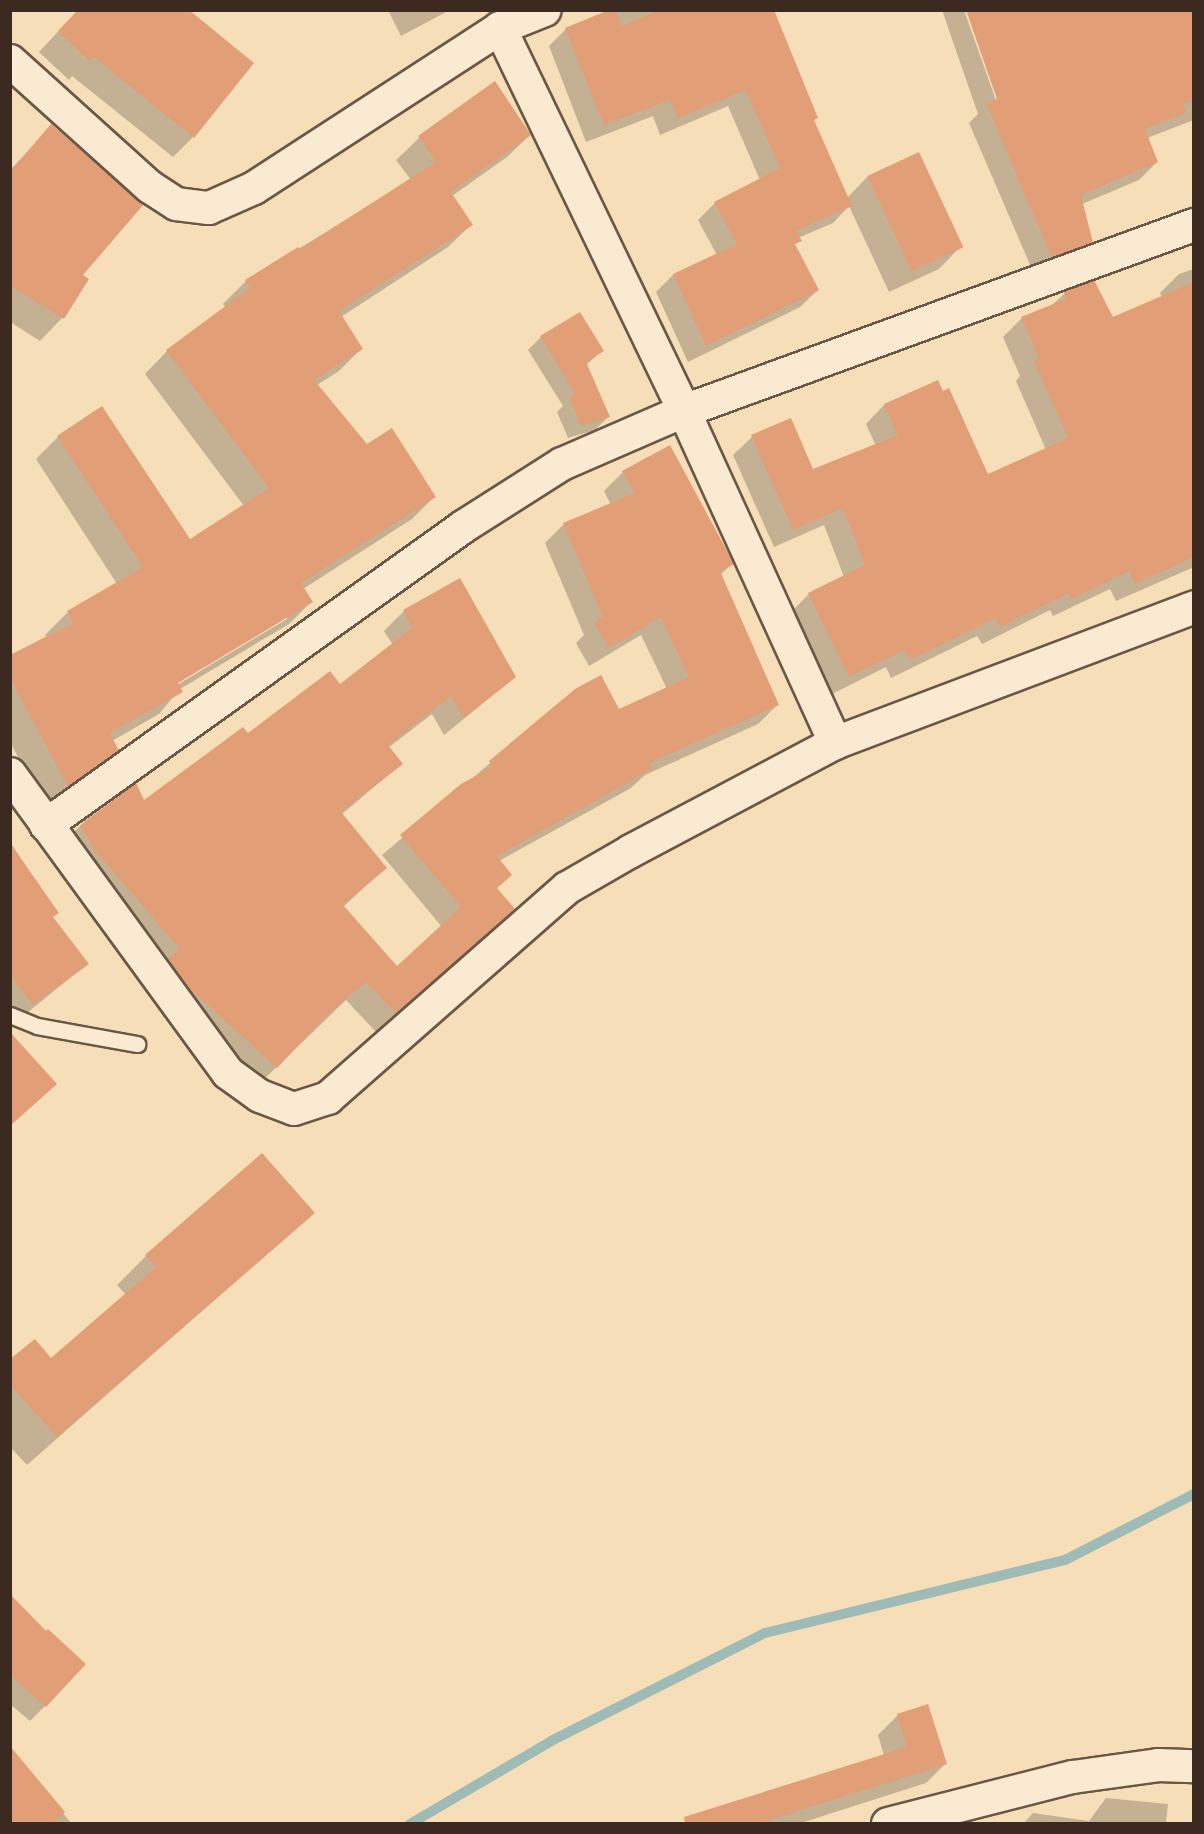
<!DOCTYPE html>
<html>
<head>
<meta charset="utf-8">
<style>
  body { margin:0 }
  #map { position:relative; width:1204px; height:1834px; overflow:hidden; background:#f6deb8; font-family:"EB Garamond",serif }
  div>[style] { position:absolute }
  .shadow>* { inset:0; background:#0003 }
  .stream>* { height:10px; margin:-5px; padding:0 5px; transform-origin:5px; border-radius:5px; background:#9ebbb5 }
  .building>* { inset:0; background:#e29e76; transform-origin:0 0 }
  .roads { filter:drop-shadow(2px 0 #6a5746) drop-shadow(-2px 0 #6a5746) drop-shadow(0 2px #6a5746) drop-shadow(0 -2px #6a5746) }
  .lane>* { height:15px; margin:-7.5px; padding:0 7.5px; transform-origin:7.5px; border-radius:7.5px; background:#f9ead1 }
  .street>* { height:32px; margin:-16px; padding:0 16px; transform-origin:16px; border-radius:16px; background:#f9ead1 }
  span { translate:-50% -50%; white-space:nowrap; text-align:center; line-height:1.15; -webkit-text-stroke:5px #f9ead1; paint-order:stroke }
  .frame { position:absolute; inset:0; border:12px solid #3c2a20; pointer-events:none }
</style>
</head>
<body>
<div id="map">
  <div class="shadow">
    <div style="clip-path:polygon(78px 10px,193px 137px,173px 157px,72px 76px,69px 80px,39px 52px)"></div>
    <div style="clip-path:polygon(388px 10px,450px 10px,401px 36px)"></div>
    <div style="clip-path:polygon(613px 10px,773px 10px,816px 118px,813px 121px,847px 198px,868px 176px,961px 246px,939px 269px,889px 292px,849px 206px,833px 223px,798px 238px,794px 246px,818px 290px,800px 307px,688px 362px,656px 292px,673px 275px,717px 255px,698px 220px,715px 203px,760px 180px,728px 106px,660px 135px,653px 116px,586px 142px,549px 46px,566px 29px)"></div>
    <div style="clip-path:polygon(942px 10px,964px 10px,998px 106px,1194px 10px,1194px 120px,1147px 138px,1157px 162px,1139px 180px,1082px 204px,1091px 242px,1073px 260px,1034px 274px,969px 123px,978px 114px)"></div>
    <div style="clip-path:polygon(evenodd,495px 84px,530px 135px,507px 157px,452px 196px,471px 225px,448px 247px,341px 317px,361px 349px,339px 371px,317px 385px,367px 446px,434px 497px,412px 519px,303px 589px,312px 601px,289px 624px,180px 689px,159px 714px,112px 741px,117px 750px,95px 773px,45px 808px,10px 742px,10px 657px,47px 638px,45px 635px,67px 613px,117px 584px,36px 459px,58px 437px,189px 541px,244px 506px,145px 374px,167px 351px,226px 308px,223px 304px,246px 281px,411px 180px,396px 160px,419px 138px,495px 84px,287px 616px,287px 619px,172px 688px,170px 686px,287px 616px)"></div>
    <div style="clip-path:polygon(52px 126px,80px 276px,62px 318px,40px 341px,10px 322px,10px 170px)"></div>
    <div style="clip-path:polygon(1194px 269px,1194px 567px,1116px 601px,1110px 589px,1053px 616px,1050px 610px,982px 644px,977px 636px,891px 678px,886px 667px,830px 695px,790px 613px,809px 594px,844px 577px,824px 525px,774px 547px,733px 455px,752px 437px,812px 471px,876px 446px,866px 424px,884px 405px,937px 382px,987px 476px,1046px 450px,1016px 381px,1020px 376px,1003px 337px,1022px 318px,1051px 306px,1065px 293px,1112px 319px,1162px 298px,1160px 293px,1179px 274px)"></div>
    <div style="clip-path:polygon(541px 337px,602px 351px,586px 365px,608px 417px,595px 430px,568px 438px,557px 412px,563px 406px,528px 350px)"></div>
    <div style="clip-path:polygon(623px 472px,732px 564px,720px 575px,777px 705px,758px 724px,645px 775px,631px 788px,499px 861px,496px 889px,513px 909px,494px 928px,376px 1032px,346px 1000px,257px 1086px,67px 839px,86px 820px,135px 785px,144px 802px,248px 735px,339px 686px,393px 645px,384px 631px,403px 612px,459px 580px,515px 677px,444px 735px,432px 714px,388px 748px,401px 764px,341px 815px,385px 868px,343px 907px,397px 968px,442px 927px,382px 855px,576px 690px,619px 711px,667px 689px,641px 635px,589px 666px,576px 643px,584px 635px,545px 543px,564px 524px,611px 505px,604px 491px)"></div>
    <div style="clip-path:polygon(10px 842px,57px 913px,52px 918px,87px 964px,11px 1026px)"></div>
    <div style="clip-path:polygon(313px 1213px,27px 1465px,10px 1447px,10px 1361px,51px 1360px,126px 1295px,117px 1285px,146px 1256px)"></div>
    <div style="clip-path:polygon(10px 1596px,45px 1706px,30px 1721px,10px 1704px)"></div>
    <div style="clip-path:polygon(898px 1715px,946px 1763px,926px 1783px,798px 1824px,706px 1824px,884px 1756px,878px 1735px)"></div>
    <div style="clip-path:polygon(10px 1749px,72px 1824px,10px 1824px)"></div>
    <div style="clip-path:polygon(1106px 1798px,1168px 1804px,1166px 1824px,1023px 1824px,1033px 1813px,1089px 1821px)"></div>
  </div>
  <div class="stream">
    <div style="left:410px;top:1824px;width:166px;rotate:-30.4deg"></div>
    <div style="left:553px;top:1740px;width:237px;rotate:-26.8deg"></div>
    <div style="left:765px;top:1633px;width:309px;rotate:-13.7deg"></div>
    <div style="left:1065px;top:1560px;width:145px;rotate:-27.1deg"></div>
  </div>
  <div class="building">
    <div style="clip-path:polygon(78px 10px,189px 10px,254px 63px,194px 138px,94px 57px,90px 61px,58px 31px)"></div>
    <div style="clip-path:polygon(609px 10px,616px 10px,622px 26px,659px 10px,774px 10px,818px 118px,814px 120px,852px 206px,796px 231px,802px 241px,795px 244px,819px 290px,706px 346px,673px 274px,737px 244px,714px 202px,780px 168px,746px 90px,678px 118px,670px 100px,604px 125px,565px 28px)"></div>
    <div style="clip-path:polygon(966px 10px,1194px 10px,1194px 100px,1183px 104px,1186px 113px,1145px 129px,1158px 162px,1081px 195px,1093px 243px,1052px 258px,986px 103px,997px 99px)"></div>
    <div style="clip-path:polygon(495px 81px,531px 135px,451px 192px,473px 225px,339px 311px,363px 349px,314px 380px,367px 444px,392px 428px,436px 497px,301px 583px,313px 602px,178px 683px,183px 692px,110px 733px,119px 751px,68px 787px,10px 678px,10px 655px,73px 623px,67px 611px,143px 567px,57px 436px,102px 406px,190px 539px,269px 488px,166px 350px,250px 288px,245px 280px,298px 247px,300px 249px,436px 162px,418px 136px)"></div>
    <div style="clip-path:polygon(51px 124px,144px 204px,83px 275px,89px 279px,64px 319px,10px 286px,10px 172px)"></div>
    <div style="left:919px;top:152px;width:105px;height:57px;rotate:65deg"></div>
    <div style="clip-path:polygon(1094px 280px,1113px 317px,1194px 282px,1194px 557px,1135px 584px,1129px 571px,1072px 599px,1069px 593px,1000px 627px,996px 618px,910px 660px,905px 650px,849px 677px,808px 593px,865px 565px,843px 508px,793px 530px,751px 435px,791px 418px,813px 469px,898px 435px,884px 404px,938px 380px,943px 391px,949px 388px,988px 474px,1068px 438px,1034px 361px,1039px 358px,1021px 317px,1066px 299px,1064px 292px)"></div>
    <div style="clip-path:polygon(580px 312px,604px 351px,586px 362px,610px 417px,581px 426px,569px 398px,576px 395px,540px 336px)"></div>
    <div style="clip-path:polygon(670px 445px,734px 564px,720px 571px,779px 705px,649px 763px,652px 769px,497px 856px,512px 875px,497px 888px,515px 909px,396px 1014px,366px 982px,326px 1016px,277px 1068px,189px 988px,167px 959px,180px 949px,96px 852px,80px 826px,136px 783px,144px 800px,243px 727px,248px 733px,330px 671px,340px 684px,412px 628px,403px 610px,460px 578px,516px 677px,464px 718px,451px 696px,388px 745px,403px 764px,341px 812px,387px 868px,343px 905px,397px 966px,461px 907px,400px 835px,461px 784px,492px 767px,489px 761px,575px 689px,601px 675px,619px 709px,689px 677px,661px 617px,609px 648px,594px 623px,603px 617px,563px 523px,635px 493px,622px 471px)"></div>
    <div style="clip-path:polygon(10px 843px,59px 913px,53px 917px,89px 964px,33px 1005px,10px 976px)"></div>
    <div style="clip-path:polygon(10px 1032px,57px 1084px,10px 1126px)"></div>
    <div style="clip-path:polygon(262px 1153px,315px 1213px,57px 1437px,10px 1385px,10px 1359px,35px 1339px,51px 1358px,156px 1267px,145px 1255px)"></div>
    <div style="clip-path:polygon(10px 1594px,46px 1631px,48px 1629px,86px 1664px,46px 1707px,10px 1675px)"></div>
    <div style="clip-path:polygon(928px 1704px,947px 1764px,757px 1824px,685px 1824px,684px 1817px,907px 1747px,897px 1714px)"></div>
    <div style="clip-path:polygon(10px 1746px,65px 1812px,51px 1824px,10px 1824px)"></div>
  </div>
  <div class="roads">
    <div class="lane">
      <div style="left:10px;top:1015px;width:29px;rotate:22deg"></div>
      <div style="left:37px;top:1026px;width:102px;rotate:10.2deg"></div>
    </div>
    <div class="street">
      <div style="left:500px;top:28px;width:425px;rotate:64.3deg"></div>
      <div style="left:684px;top:411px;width:365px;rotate:65.5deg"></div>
      <div style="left:10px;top:61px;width:188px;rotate:42deg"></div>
      <div style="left:150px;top:187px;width:31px;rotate:33deg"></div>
      <div style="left:176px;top:204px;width:33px;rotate:7deg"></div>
      <div style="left:209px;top:208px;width:49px;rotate:-24deg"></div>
      <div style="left:254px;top:188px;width:293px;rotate:-33deg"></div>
      <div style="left:500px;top:28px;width:48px;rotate:-21.8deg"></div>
      <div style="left:10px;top:774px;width:370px;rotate:53.9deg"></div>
      <div style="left:228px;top:1073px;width:39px;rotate:36deg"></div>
      <div style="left:260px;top:1096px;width:36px;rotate:21deg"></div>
      <div style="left:294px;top:1109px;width:36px;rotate:-18deg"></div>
      <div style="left:328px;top:1098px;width:318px;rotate:-41.3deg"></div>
      <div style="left:567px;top:888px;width:74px;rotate:-30deg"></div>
      <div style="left:631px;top:851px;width:231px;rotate:-27.9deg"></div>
      <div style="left:835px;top:743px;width:384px;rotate:-20.7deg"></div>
      <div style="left:46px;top:825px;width:513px;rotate:-35.55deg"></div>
      <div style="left:463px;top:527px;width:117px;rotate:-32.5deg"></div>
      <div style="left:562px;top:464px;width:133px;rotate:-23.5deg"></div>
      <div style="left:684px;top:411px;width:543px;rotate:-20.04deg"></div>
      <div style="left:888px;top:1824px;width:191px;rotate:-14.3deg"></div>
      <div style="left:1073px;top:1777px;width:86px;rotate:-8deg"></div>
      <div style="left:1158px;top:1765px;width:36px;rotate:2deg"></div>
    </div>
  </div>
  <div class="frame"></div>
</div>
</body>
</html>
